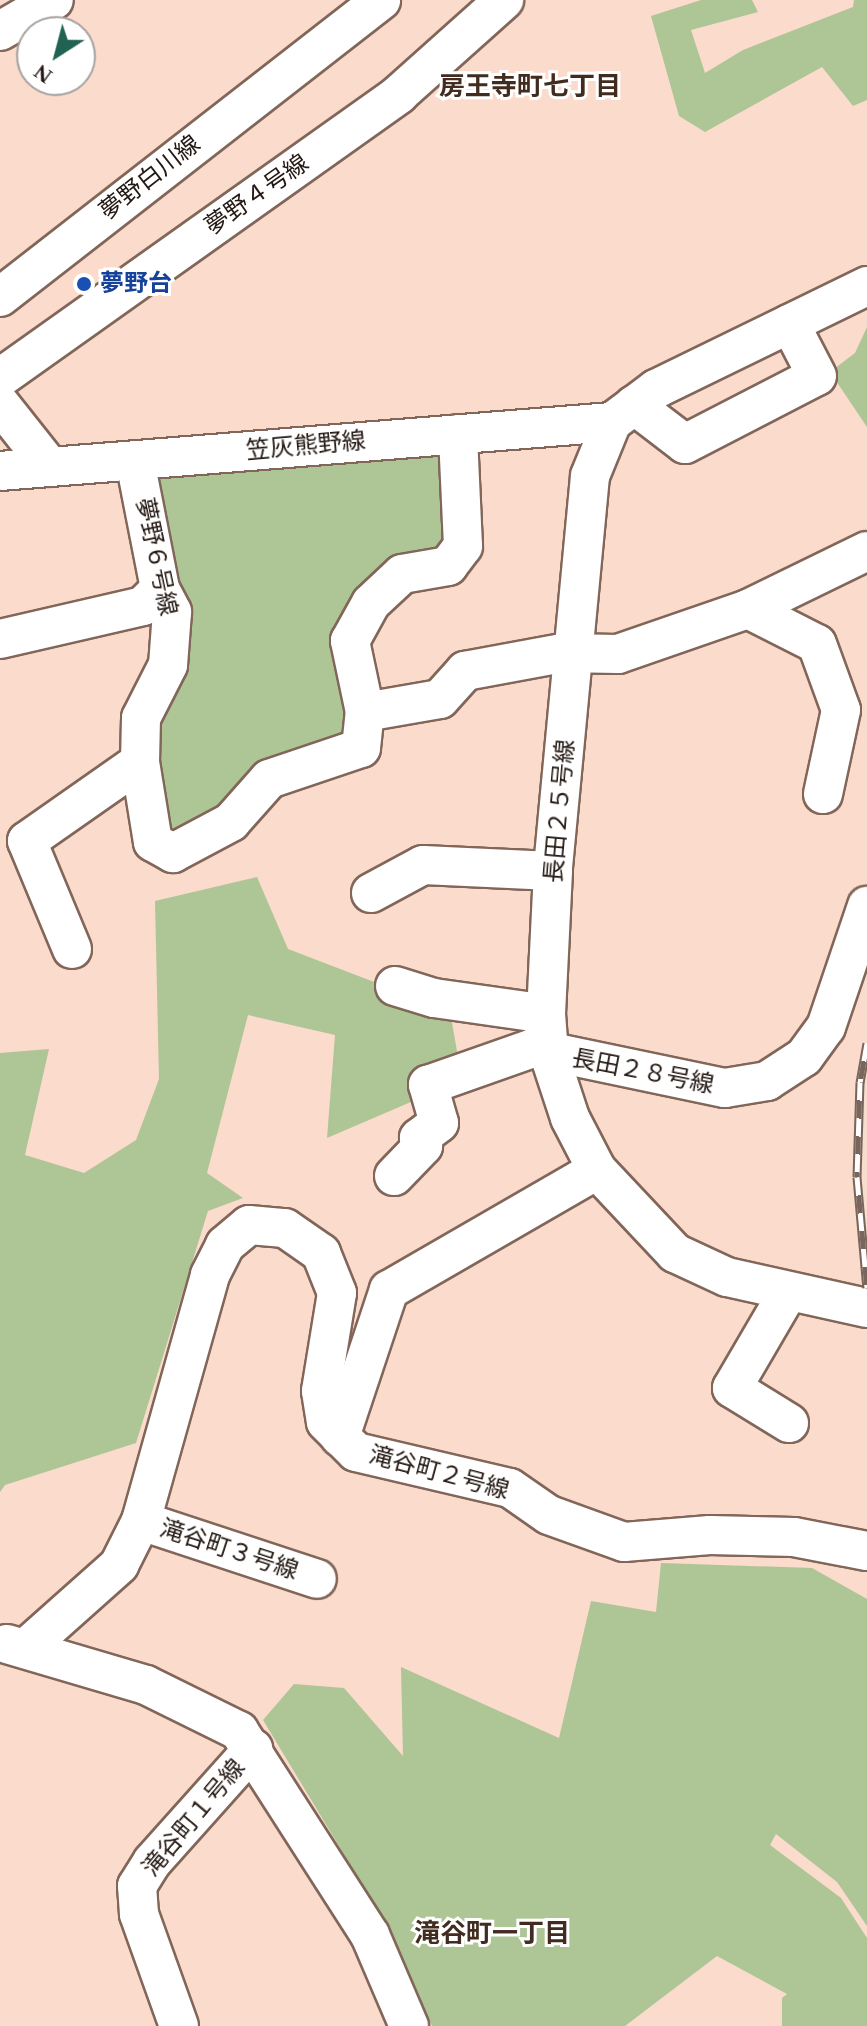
<!DOCTYPE html>
<html>
<head>
<meta charset="utf-8">
<style>
  body { margin:0 }
  #map { position:relative; width:867px; height:2026px; overflow:hidden; background:#fadbcc; font-family:"Times New Roman","Noto Sans JP",serif }
  div>[style] { position:absolute }
  .green>* { inset:0; background:#aec596 }
  .roads { filter:drop-shadow(2px 0 #816659) drop-shadow(-2px 0 #816659) drop-shadow(0 2px #816659) drop-shadow(0 -2px #816659) }
  .minor>* { height:38px; margin:-19px; padding:0 19px; transform-origin:19px; border-radius:19px; background:#fff }
  .rail>* { height:9px; margin-top:-4.5px; transform-origin:0; background:repeating-linear-gradient(90deg,#fff 0 18px,#78655c 0 36px); box-sizing:border-box; border-block:2px solid #78655c }
  .dots>* { width:22px; height:22px; translate:-50% -50%; box-sizing:border-box; border:4px solid #fff; border-radius:50% }
  span { translate:-50% -50%; white-space:nowrap; text-align:center; line-height:1.15; -webkit-text-stroke:6px #fff; paint-order:stroke }
  .street-label { font-size:24px; color:#231813 }
  .transit-label { font-size:24px; color:#164399; font-weight:700 }
  .left { translate:0 -50%; text-align:left }
  .neighbourhood-label { font-size:26px; color:#422b1f; font-weight:700 }
  .north { position:absolute; left:16px; top:16px; width:80px; height:80px; box-sizing:border-box; background:#fff; border:2px solid #a7a3a1; border-radius:50%; rotate:216deg; font-size:22px; font-weight:700; line-height:32px; text-align:center; color:#231813 }
  .north::after { content:''; display:block; margin:auto; width:28px; height:36px; background:#206353; clip-path:polygon(50% 0,100% 100%,50% 72%,0 100%) }
</style>
</head>
<body>
<div id="map">
  <div class="green">
    <div style="clip-path:polygon(701px 0,752px 0,758px 12px,691px 30px,705px 73px,743px 50px,853px 7px,854px 0,867px 0,867px 100px,853px 106px,822px 67px,705px 132px,679px 116px,651px 16px)"></div>
    <div style="clip-path:polygon(867px 327px,867px 427px,830px 372px,855px 353px)"></div>
    <div style="clip-path:polygon(440px 450px,449px 547px,363px 594px,350px 738px,175px 838px,164px 831px,153px 722px,154px 486px,165px 471px)"></div>
    <div style="clip-path:polygon(257px 877px,288px 949px,450px 1011px,462px 1080px,327px 1138px,335px 1035px,248px 1015px,207px 1173px,243px 1198px,208px 1211px,136px 1443px,5px 1485px,0 1492px,0 1053px,49px 1049px,25px 1155px,84px 1173px,136px 1140px,159px 1079px,155px 901px)"></div>
    <div style="clip-path:polygon(661px 1563px,812px 1568px,867px 1599px,867px 1926px,837px 1882px,776px 1834px,770px 1845px,841px 1898px,867px 1938px,867px 2026px,782px 2026px,782px 1998px,787px 1994px,717px 1956px,625px 2026px,432px 2026px,386px 1924px,263px 1720px,294px 1684px,344px 1688px,403px 1756px,401px 1667px,559px 1738px,591px 1601px,656px 1612px)"></div>
  </div>
  <div class="roads">
    <div class="minor">
      <div style="left:0;top:31px;width:62px;rotate:-29.9deg"></div>
      <div style="left:867px;top:286px;width:235px;rotate:154deg"></div>
      <div style="left:656px;top:389px;width:55px;rotate:143.1deg"></div>
      <div style="left:612px;top:422px;width:58px;rotate:112.2deg"></div>
      <div style="left:590px;top:476px;width:397px;rotate:95.4deg"></div>
      <div style="left:553px;top:871px;width:143px;rotate:92.8deg"></div>
      <div style="left:546px;top:1014px;width:40px;rotate:85.7deg"></div>
      <div style="left:549px;top:1054px;width:67px;rotate:71.8deg"></div>
      <div style="left:570px;top:1118px;width:59px;rotate:62.6deg"></div>
      <div style="left:597px;top:1170px;width:114px;rotate:46.8deg"></div>
      <div style="left:675px;top:1253px;width:57px;rotate:24.8deg"></div>
      <div style="left:727px;top:1277px;width:143px;rotate:12.5deg"></div>
      <div style="left:0;top:297px;width:483px;rotate:-37.9deg"></div>
      <div style="left:0;top:378px;width:490px;rotate:-35.4deg"></div>
      <div style="left:399px;top:94px;width:141px;rotate:-41.8deg"></div>
      <div style="left:0;top:404px;width:80px;rotate:51.6deg"></div>
      <div style="left:634px;top:405px;width:64px;rotate:37.4deg"></div>
      <div style="left:685px;top:444px;width:148px;rotate:-27.3deg"></div>
      <div style="left:817px;top:376px;width:59px;rotate:-117.4deg"></div>
      <div style="left:135px;top:461px;width:130px;rotate:78.9deg"></div>
      <div style="left:160px;top:589px;width:26px;rotate:62deg"></div>
      <div style="left:172px;top:612px;width:53px;rotate:94.3deg"></div>
      <div style="left:168px;top:665px;width:59px;rotate:117deg"></div>
      <div style="left:141px;top:718px;width:44px;rotate:91.3deg"></div>
      <div style="left:140px;top:762px;width:81px;rotate:80.8deg"></div>
      <div style="left:153px;top:842px;width:23px;rotate:29deg"></div>
      <div style="left:173px;top:853px;width:66px;rotate:-28.1deg"></div>
      <div style="left:231px;top:822px;width:57px;rotate:-48.5deg"></div>
      <div style="left:269px;top:779px;width:97px;rotate:-18.6deg"></div>
      <div style="left:361px;top:748px;width:36px;rotate:-84deg"></div>
      <div style="left:365px;top:712px;width:73px;rotate:-101.9deg"></div>
      <div style="left:350px;top:641px;width:43px;rotate:-61.1deg"></div>
      <div style="left:371px;top:603px;width:42px;rotate:-43.1deg"></div>
      <div style="left:402px;top:574px;width:47px;rotate:-9.9deg"></div>
      <div style="left:448px;top:566px;width:25px;rotate:-53deg"></div>
      <div style="left:463px;top:546px;width:112px;rotate:-92.6deg"></div>
      <div style="left:0;top:471px;width:614px;rotate:-4.58deg"></div>
      <div style="left:748px;top:609px;width:77px;rotate:26.9deg"></div>
      <div style="left:817px;top:644px;width:70px;rotate:70deg"></div>
      <div style="left:841px;top:710px;width:86px;rotate:102.1deg"></div>
      <div style="left:0;top:639px;width:147px;rotate:-13deg"></div>
      <div style="left:143px;top:606px;width:24px;rotate:-45deg"></div>
      <div style="left:365px;top:712px;width:76px;rotate:-9.8deg"></div>
      <div style="left:440px;top:699px;width:38px;rotate:-48deg"></div>
      <div style="left:465px;top:671px;width:99px;rotate:-10.5deg"></div>
      <div style="left:562px;top:653px;width:56px;rotate:1deg"></div>
      <div style="left:618px;top:654px;width:138px;rotate:-19.1deg"></div>
      <div style="left:748px;top:609px;width:132px;rotate:-26deg"></div>
      <div style="left:371px;top:893px;width:59px;rotate:-28.3deg"></div>
      <div style="left:423px;top:865px;width:130px;rotate:2.6deg"></div>
      <div style="left:72px;top:949px;width:117px;rotate:-112.6deg"></div>
      <div style="left:27px;top:841px;width:138px;rotate:-35deg"></div>
      <div style="left:395px;top:986px;width:41px;rotate:17.1deg"></div>
      <div style="left:434px;top:998px;width:113px;rotate:8.1deg"></div>
      <div style="left:394px;top:1176px;width:42px;rotate:-46deg"></div>
      <div style="left:423px;top:1146px;width:9px;rotate:-117deg"></div>
      <div style="left:419px;top:1138px;width:25px;rotate:-37deg"></div>
      <div style="left:439px;top:1123px;width:40px;rotate:-106deg"></div>
      <div style="left:428px;top:1085px;width:111px;rotate:-19.4deg"></div>
      <div style="left:533px;top:1048px;width:196px;rotate:11.8deg"></div>
      <div style="left:725px;top:1088px;width:43px;rotate:-9.5deg"></div>
      <div style="left:767px;top:1081px;width:44px;rotate:-33deg"></div>
      <div style="left:804px;top:1057px;width:37px;rotate:-54deg"></div>
      <div style="left:826px;top:1027px;width:128px;rotate:-71.3deg"></div>
      <div style="left:787px;top:1294px;width:109px;rotate:120.3deg"></div>
      <div style="left:732px;top:1388px;width:67px;rotate:31.6deg"></div>
      <div style="left:340px;top:1437px;width:155px;rotate:-71.6deg"></div>
      <div style="left:389px;top:1290px;width:240px;rotate:-30deg"></div>
      <div style="left:141px;top:1521px;width:185px;rotate:18.2deg"></div>
      <div style="left:7px;top:1644px;width:145px;rotate:16.4deg"></div>
      <div style="left:146px;top:1685px;width:104px;rotate:26.3deg"></div>
      <div style="left:239px;top:1731px;width:242px;rotate:57.3deg"></div>
      <div style="left:370px;top:1935px;width:99px;rotate:66.8deg"></div>
      <div style="left:26px;top:1648px;width:125px;rotate:-41.7deg"></div>
      <div style="left:119px;top:1565px;width:49px;rotate:-63.4deg"></div>
      <div style="left:141px;top:1521px;width:255px;rotate:-74.3deg"></div>
      <div style="left:210px;top:1275px;width:34px;rotate:-63deg"></div>
      <div style="left:225px;top:1245px;width:31px;rotate:-40deg"></div>
      <div style="left:249px;top:1225px;width:36px;rotate:5deg"></div>
      <div style="left:285px;top:1228px;width:44px;rotate:34.8deg"></div>
      <div style="left:321px;top:1253px;width:43px;rotate:68.2deg"></div>
      <div style="left:337px;top:1293px;width:99px;rotate:99.3deg"></div>
      <div style="left:321px;top:1391px;width:31px;rotate:81deg"></div>
      <div style="left:326px;top:1422px;width:42px;rotate:45deg"></div>
      <div style="left:356px;top:1452px;width:158px;rotate:13.2deg"></div>
      <div style="left:510px;top:1488px;width:47px;rotate:34.7deg"></div>
      <div style="left:549px;top:1515px;width:80px;rotate:19.8deg"></div>
      <div style="left:624px;top:1542px;width:86px;rotate:-4.7deg"></div>
      <div style="left:710px;top:1535px;width:84px;rotate:1.4deg"></div>
      <div style="left:794px;top:1537px;width:74px;rotate:10.9deg"></div>
      <div style="left:179px;top:2026px;width:119px;rotate:-109.7deg"></div>
      <div style="left:139px;top:1914px;width:28px;rotate:-94deg"></div>
      <div style="left:137px;top:1886px;width:28px;rotate:-58deg"></div>
      <div style="left:152px;top:1862px;width:152px;rotate:-48.2deg"></div>
    </div>
  </div>
  <div class="rail">
    <div style="left:867px;top:1043px;width:40px;rotate:100deg"></div>
    <div style="left:860px;top:1082px;width:95px;rotate:91.8deg"></div>
    <div style="left:857px;top:1177px;width:111px;rotate:84.9deg"></div>
  </div>
  <div class="dots">
    <div style="left:84px;top:284px;background:#1a4fb4"></div>
  </div>
  <div class="street-label">
    <span style="left:150px;top:178px;rotate:-38deg">夢野白川線</span>
    <span style="left:257px;top:195px;rotate:-35deg">夢野４号線</span>
    <span style="left:306px;top:446px;rotate:-5deg">笠灰熊野線</span>
    <span style="left:156px;top:557px;rotate:78deg">夢野６号線</span>
    <span style="left:560px;top:811px;rotate:-85deg">長田２５号線</span>
    <span style="left:643px;top:1072px;rotate:11deg">長田２８号線</span>
    <span style="left:439px;top:1473px;rotate:15deg">滝谷町２号線</span>
    <span style="left:229px;top:1550px;rotate:18deg">滝谷町３号線</span>
    <span style="left:194px;top:1818px;rotate:-50deg">滝谷町１号線</span>
  </div>
  <div class="transit-label">
    <span class="left" style="left:100px;top:284px">夢野台</span>
  </div>
  <div class="neighbourhood-label">
    <span style="left:530px;top:87px">房王寺町七丁目</span>
    <span style="left:492px;top:1934px">滝谷町一丁目</span>
  </div>
  <div class="north">N</div>
</div>
</body>
</html>
